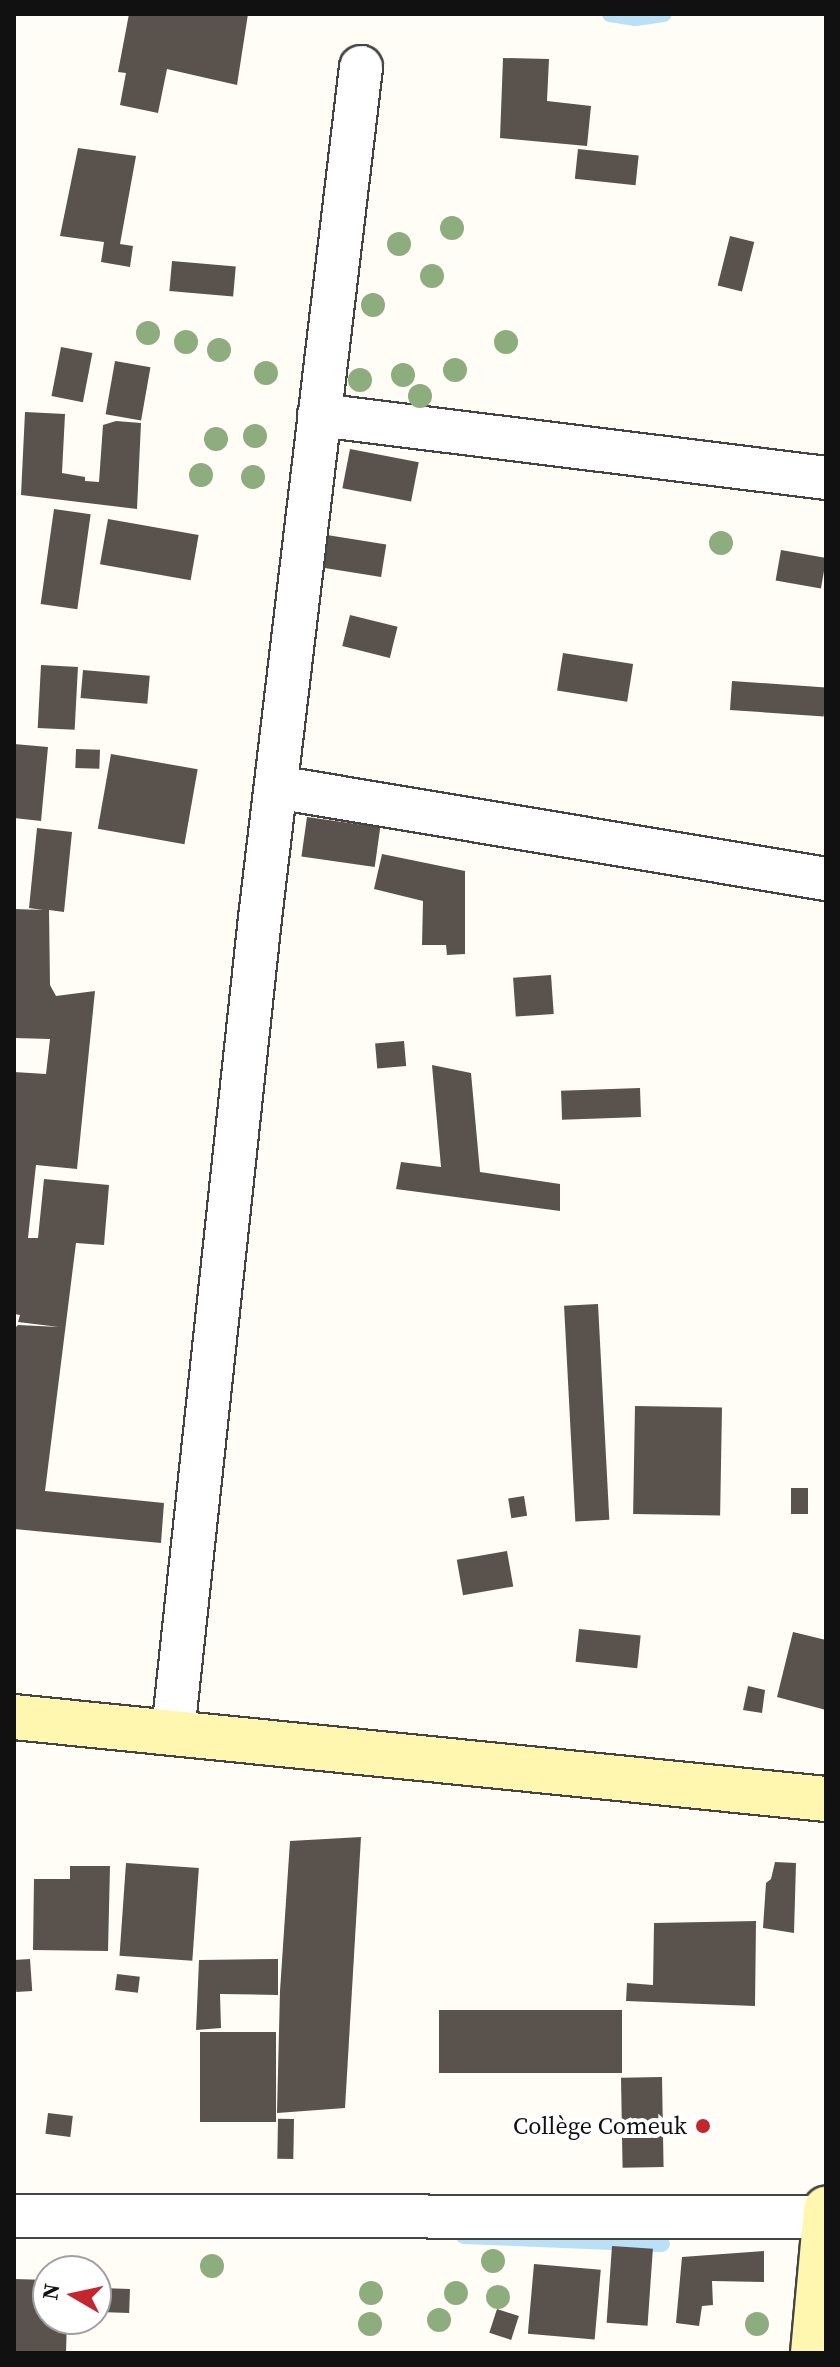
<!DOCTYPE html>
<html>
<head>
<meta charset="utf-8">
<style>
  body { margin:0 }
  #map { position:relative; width:840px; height:2367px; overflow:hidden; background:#fffdf5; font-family:"Source Serif 4",serif }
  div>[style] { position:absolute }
  .stream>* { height:16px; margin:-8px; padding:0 8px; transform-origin:8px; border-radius:8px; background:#b9e0f7 }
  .building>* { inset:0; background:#5a524d; transform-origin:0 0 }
  .roads { filter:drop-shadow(2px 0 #444) drop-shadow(-2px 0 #444) drop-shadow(0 2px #444) drop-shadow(0 -2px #444) }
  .minor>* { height:42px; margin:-21px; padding:0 21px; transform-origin:21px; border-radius:21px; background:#fff }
  .secondary>* { height:44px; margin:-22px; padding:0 22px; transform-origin:22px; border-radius:22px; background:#fff6b0 }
  .trees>* { width:24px; height:24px; margin:-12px; border-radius:50%; background:#8dad7f }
  .dots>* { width:22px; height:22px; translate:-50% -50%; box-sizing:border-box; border:4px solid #fff; border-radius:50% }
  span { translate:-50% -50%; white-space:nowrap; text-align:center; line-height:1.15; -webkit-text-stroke:8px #fff; paint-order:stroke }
  .poi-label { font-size:24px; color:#111 }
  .right { translate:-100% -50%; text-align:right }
  .frame { position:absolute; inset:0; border:16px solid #111; pointer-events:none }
  .north { position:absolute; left:32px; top:2255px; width:80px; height:80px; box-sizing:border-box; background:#fff; border:2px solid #a0a0a0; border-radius:50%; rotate:279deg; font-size:22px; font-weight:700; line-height:32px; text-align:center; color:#111 }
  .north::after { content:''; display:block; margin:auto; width:28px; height:36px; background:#c4262e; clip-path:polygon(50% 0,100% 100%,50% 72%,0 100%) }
</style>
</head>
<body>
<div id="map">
  <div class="stream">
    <div style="left:610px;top:14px;width:25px;rotate:9deg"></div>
    <div style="left:635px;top:18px;width:29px;rotate:-8deg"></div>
    <div style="left:464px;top:2236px;width:198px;rotate:2.3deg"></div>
  </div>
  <div class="building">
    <div style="clip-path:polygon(129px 14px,248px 14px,237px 85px,167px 69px,158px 113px,120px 105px,126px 73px,118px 72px)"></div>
    <div style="clip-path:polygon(503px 58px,549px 59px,547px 101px,591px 106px,587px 146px,500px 138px)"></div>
    <div style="clip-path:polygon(78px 148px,136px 156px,120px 244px,133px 246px,130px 267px,101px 262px,104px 242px,60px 236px)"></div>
    <div style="left:578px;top:149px;width:61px;height:30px;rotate:6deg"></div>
    <div style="left:730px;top:236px;width:25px;height:51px;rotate:14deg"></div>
    <div style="left:172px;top:261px;width:64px;height:30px;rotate:5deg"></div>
    <div style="left:61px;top:347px;width:32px;height:50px;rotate:11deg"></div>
    <div style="left:115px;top:361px;width:36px;height:54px;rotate:10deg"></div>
    <div style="clip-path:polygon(25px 412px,65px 414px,62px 473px,85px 477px,85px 481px,99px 482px,103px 425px,116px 421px,141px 423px,137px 509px,21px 495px)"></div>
    <div style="left:350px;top:449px;width:70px;height:40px;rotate:11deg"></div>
    <div style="left:54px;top:509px;width:37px;height:96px;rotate:8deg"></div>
    <div style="left:108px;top:519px;width:92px;height:46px;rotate:10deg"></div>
    <div style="left:327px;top:535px;width:60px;height:33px;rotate:9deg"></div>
    <div style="left:781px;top:550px;width:46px;height:31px;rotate:10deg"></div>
    <div style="left:350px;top:615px;width:49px;height:32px;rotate:14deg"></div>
    <div style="left:563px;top:653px;width:71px;height:38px;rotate:9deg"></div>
    <div style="left:41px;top:665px;width:37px;height:63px;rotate:3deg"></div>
    <div style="left:83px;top:670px;width:67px;height:28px;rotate:5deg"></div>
    <div style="left:732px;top:681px;width:94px;height:29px;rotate:4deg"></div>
    <div style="clip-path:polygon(14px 744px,48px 747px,41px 821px,14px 818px)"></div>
    <div style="left:76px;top:749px;width:24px;height:19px;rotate:2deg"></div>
    <div style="left:111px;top:754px;width:88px;height:76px;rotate:10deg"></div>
    <div style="left:307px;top:817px;width:74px;height:40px;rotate:8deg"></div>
    <div style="clip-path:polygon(37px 828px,72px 832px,64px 912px,49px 910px,50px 985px,56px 996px,95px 991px,77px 1169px,36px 1165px,28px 1238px,38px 1238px,44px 1179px,109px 1185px,104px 1245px,76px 1243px,45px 1491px,164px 1503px,161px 1543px,14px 1529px,14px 1329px,18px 1325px,59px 1327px,18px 1322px,20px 1315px,14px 1314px,14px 1072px,46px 1074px,50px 1039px,14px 1038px,14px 909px,43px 910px,29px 908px)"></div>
    <div style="clip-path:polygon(382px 854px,465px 871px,465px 954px,447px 955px,446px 945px,422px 945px,423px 901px,374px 889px)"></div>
    <div style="left:551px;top:975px;width:39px;height:38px;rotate:86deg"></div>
    <div style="left:404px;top:1041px;width:25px;height:29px;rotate:85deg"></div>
    <div style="clip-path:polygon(432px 1065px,471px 1073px,480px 1172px,560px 1184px,560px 1211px,396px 1189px,401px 1162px,441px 1167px)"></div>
    <div style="left:640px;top:1088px;width:29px;height:79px;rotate:88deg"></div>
    <div style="left:598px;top:1304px;width:216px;height:34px;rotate:87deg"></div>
    <div style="left:635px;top:1406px;width:87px;height:108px;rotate:1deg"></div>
    <div style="left:791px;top:1488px;width:17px;height:26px"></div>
    <div style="left:524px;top:1496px;width:20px;height:16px;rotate:81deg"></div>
    <div style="left:507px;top:1551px;width:36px;height:51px;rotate:80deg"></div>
    <div style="left:579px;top:1629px;width:62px;height:33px;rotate:6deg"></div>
    <div style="clip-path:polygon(793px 1632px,826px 1640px,826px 1710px,777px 1697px)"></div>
    <div style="clip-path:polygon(748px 1686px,765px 1690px,762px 1713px,743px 1710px)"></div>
    <div style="clip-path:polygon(361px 1837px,345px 2108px,277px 2113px,280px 1991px,290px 1841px)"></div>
    <div style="clip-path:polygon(775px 1862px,796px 1863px,794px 1933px,763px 1928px,766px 1883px,771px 1879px)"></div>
    <div style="left:126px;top:1863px;width:73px;height:93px;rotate:4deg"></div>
    <div style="clip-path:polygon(70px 1866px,110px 1866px,108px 1951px,33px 1950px,34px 1879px,70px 1879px)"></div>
    <div style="clip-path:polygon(756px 1921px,755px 2006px,626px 2001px,627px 1983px,653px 1985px,654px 1923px)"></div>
    <div style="left:30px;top:1959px;width:32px;height:16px;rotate:86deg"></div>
    <div style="clip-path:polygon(278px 1959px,278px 1995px,220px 1994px,221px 2028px,196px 2030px,199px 1960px)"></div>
    <div style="left:117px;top:1974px;width:23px;height:16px;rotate:7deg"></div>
    <div style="left:439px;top:2010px;width:183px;height:63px"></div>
    <div style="left:200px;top:2032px;width:76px;height:90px"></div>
    <div style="left:662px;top:2077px;width:90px;height:41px;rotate:89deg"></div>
    <div style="left:48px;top:2113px;width:25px;height:21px;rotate:7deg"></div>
    <div style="left:294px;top:2119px;width:40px;height:16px;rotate:91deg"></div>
    <div style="left:612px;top:2246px;width:41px;height:77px;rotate:4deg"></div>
    <div style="clip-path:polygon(764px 2251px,764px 2282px,712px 2281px,713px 2305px,702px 2306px,699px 2326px,676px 2323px,682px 2257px)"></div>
    <div style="left:534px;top:2264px;width:67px;height:70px;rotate:5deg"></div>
    <div style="clip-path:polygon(14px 2279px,48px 2280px,48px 2319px,67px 2319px,66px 2353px,14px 2353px)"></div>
    <div style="left:101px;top:2288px;width:29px;height:24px;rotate:2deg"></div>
    <div style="left:497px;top:2309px;width:23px;height:25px;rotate:18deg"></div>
  </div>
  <div class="roads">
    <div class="minor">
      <div style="left:319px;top:415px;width:511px;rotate:7.08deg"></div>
      <div style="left:276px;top:787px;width:558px;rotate:9.5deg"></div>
      <div style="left:173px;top:1732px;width:819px;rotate:-83.9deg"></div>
      <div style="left:260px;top:918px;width:857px;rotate:-83.23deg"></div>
      <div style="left:14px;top:2216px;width:812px;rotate:0.07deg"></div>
    </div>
    <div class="secondary">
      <div style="left:14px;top:1717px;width:816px;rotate:5.77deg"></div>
      <div style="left:813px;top:2353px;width:145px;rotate:-84.8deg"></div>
    </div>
  </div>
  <div class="trees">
    <div style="left:452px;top:228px"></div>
    <div style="left:399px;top:244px"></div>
    <div style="left:432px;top:276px"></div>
    <div style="left:373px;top:305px"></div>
    <div style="left:148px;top:333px"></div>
    <div style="left:186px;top:342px"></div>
    <div style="left:506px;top:342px"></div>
    <div style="left:219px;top:350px"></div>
    <div style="left:455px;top:370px"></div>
    <div style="left:266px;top:373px"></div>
    <div style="left:403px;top:375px"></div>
    <div style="left:360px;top:380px"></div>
    <div style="left:420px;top:396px"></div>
    <div style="left:255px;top:436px"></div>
    <div style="left:216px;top:439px"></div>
    <div style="left:201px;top:475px"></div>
    <div style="left:253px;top:477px"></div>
    <div style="left:721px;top:543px"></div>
    <div style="left:493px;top:2261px"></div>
    <div style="left:212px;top:2266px"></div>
    <div style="left:371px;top:2293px"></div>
    <div style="left:456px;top:2293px"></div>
    <div style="left:498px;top:2297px"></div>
    <div style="left:439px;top:2320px"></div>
    <div style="left:370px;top:2324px"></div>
    <div style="left:757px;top:2324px"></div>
  </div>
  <div class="dots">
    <div style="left:703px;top:2126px;background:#c4262e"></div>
  </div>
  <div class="poi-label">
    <span class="right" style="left:687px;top:2126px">Collège Comeuk</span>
  </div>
  <div class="frame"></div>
  <div class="north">N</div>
</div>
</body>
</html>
